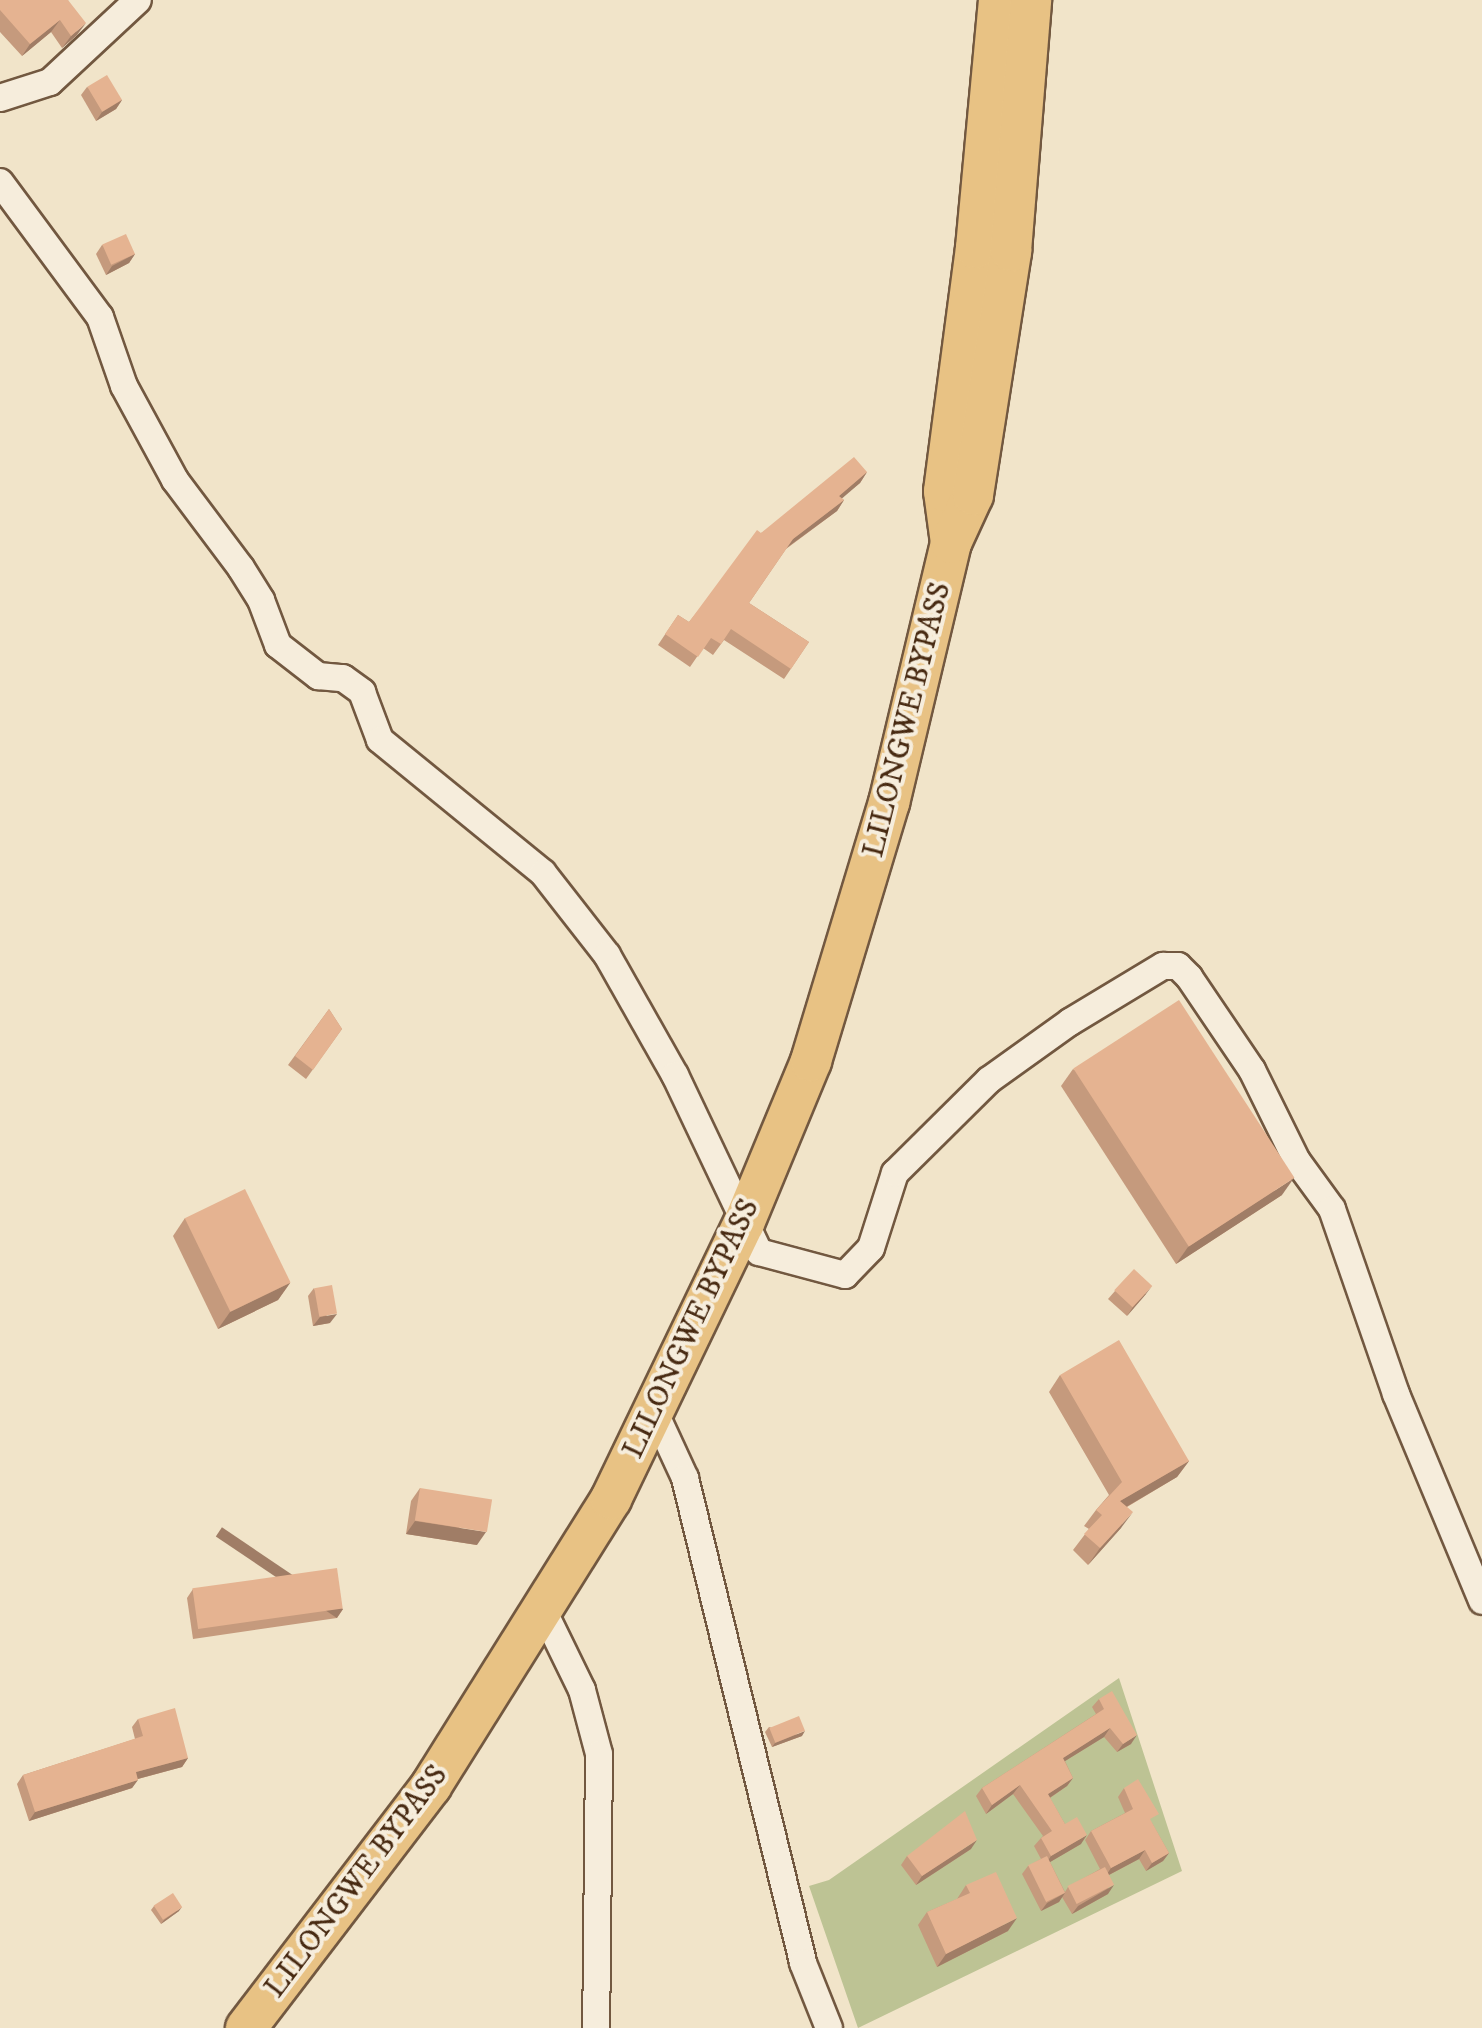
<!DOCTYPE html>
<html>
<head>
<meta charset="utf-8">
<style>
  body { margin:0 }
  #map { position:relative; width:1482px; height:2028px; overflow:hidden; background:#f1e4c9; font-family:"IM FELL DW Pica",serif }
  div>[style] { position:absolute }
  .green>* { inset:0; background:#bdc394 }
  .roads { filter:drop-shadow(2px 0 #725840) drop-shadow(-2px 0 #725840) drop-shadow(0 2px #725840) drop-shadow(0 -2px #725840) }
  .minor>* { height:26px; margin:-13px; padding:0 13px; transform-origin:13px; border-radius:13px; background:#f6eddc }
  .primary>* { height:40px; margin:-20px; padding:0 20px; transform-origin:20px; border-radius:20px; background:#e8c284 }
  .wall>* { inset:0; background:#c59a7d }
  .shaded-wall>* { inset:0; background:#a07d66; transform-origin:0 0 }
  .building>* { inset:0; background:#e5b391; transform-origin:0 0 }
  span { translate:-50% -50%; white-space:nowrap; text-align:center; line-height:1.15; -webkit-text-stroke:8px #f6eddc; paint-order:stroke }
  .street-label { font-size:30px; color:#482a12 }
</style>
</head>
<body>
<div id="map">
  <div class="green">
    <div style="clip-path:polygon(1119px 1678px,1182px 1871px,858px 2028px,809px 1886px,829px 1880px)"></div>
  </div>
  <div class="roads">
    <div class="minor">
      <div style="left:0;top:98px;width:52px;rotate:-17.7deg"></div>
      <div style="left:50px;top:82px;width:120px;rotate:-43deg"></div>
      <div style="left:0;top:182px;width:168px;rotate:53.5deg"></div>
      <div style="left:100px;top:317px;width:73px;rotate:70.8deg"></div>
      <div style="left:124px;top:386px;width:107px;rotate:61.5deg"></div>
      <div style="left:175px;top:480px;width:110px;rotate:53.1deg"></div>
      <div style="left:241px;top:568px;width:38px;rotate:58deg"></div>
      <div style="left:261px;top:600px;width:48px;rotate:69.3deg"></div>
      <div style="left:278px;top:645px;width:51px;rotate:37.8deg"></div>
      <div style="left:318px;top:676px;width:25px;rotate:5deg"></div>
      <div style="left:343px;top:678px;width:24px;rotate:36deg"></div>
      <div style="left:362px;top:692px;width:51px;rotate:69.4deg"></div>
      <div style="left:380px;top:740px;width:210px;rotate:39.2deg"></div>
      <div style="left:543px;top:873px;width:104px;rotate:52deg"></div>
      <div style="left:607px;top:955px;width:138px;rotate:60.5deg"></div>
      <div style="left:675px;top:1075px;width:196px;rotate:64.6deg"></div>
      <div style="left:759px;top:1252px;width:89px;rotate:15deg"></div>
      <div style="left:845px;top:1275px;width:37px;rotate:-46deg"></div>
      <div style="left:871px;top:1248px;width:79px;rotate:-72.3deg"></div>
      <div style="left:895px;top:1173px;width:132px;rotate:-44.7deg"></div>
      <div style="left:989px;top:1080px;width:100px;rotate:-35.6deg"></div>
      <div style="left:1070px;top:1022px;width:109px;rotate:-31.1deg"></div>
      <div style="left:1163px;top:966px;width:15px"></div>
      <div style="left:1178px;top:966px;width:16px;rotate:45deg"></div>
      <div style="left:1189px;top:977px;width:112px;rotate:55.9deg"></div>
      <div style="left:1252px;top:1070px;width:102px;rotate:63.7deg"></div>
      <div style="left:1297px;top:1161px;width:59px;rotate:53.9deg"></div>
      <div style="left:1332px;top:1209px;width:196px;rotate:70.9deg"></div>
      <div style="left:1396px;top:1394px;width:224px;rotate:67.4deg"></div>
      <div style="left:655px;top:1413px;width:72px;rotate:65.2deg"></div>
      <div style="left:685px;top:1478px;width:499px;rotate:76.3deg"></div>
      <div style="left:803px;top:1963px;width:70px;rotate:68.2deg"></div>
      <div style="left:543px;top:1610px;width:89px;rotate:64deg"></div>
      <div style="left:582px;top:1690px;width:66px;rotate:75.1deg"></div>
      <div style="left:599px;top:1754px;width:274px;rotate:90.6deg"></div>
    </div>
    <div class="primary">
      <div style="left:951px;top:543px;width:52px;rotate:-97.7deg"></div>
      <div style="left:944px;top:491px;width:245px;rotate:-82.5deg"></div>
      <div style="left:976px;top:248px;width:249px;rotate:-84.7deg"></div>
      <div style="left:246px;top:2028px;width:305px;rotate:-52.6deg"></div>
      <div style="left:431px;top:1786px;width:339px;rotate:-57.9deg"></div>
      <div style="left:611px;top:1499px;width:306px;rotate:-64.3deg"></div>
      <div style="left:744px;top:1223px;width:175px;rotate:-67.5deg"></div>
      <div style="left:811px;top:1061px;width:270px;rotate:-73.2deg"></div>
      <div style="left:889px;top:803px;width:267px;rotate:-76.6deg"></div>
      <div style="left:951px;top:543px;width:53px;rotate:-65.4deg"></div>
      <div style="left:973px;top:495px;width:247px;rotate:-81.1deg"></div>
      <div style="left:1011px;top:251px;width:252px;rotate:-85.4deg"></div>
    </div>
  </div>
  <div class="wall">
    <div style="clip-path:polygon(0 0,68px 0,77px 35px,62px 48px,51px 32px,22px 56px,0 32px)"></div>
    <div style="clip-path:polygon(87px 87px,122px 100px,116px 109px,96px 121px,81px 95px)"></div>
    <div style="clip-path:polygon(102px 245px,135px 254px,129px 263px,106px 275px,96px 254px)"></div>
    <div style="clip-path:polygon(867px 472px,860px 483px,841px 498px,844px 500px,837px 511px,786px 549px,749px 603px,809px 642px,784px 679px,724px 640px,713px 655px,703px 648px,690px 667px,658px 645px,678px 615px,689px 622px,761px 533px)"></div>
    <div style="clip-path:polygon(329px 1009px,342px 1029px,306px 1079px,288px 1065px)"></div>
    <div style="clip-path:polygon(1073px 1069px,1282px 1195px,1176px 1264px,1061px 1086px)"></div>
    <div style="clip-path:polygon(185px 1218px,290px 1283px,278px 1300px,218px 1329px,173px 1236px)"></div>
    <div style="clip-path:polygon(314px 1288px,330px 1323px,313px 1326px,308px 1296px)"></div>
    <div style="clip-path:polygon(1115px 1291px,1146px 1294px,1127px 1316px,1108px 1299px)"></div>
    <div style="clip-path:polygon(1060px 1375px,1189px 1461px,1177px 1477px,1127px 1507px,1121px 1528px,1088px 1565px,1073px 1550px,1089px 1529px,1084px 1526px,1096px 1510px,1109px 1495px,1049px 1392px)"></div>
    <div style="clip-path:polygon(420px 1488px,477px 1545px,406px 1534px,411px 1501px)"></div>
    <div style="clip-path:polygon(193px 1589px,343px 1609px,337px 1618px,193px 1639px,187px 1598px)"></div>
    <div style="clip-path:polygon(1099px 1699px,1131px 1744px,1117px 1752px,1104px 1737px,1065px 1761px,1073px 1778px,1067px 1786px,1050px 1798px,1065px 1824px,1081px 1844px,1050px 1862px,1065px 1892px,1068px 1887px,1100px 1869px,1085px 1840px,1091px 1831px,1125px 1813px,1118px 1797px,1124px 1788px,1152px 1823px,1169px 1853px,1163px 1861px,1146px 1871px,1139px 1859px,1109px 1875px,1108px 1894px,1072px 1914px,1062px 1897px,1059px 1902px,1041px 1911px,1022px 1874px,1028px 1866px,1041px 1859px,1034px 1846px,1041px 1838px,1043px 1836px,1013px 1794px,986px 1814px,976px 1796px,982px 1788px,1096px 1714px,1092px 1707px)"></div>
    <div style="clip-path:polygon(138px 1719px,188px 1758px,182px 1767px,138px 1779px,132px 1788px,29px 1821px,17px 1784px,23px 1775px,135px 1739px,132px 1727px)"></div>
    <div style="clip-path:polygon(769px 1727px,802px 1736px,772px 1747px,765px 1732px)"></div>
    <div style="clip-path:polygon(971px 1849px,916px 1885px,901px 1865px,907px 1856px)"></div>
    <div style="clip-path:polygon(966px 1885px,1008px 1931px,937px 1967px,918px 1925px,927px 1912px,957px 1899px)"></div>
    <div style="clip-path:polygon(154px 1906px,179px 1911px,161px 1924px,151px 1910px)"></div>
  </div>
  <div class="shaded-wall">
    <div style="clip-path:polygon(60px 20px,51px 32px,22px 56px,30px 44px)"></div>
    <div style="clip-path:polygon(86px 23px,77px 35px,62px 48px,71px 36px)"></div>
    <div style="clip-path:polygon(122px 100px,116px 109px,96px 121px,102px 112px)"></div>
    <div style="clip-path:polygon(135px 254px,129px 263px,106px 275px,112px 266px)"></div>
    <div style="clip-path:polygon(867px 472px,860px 483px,832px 507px,839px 496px)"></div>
    <div style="clip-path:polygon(844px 500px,837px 511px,785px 549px,793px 539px)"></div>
    <div style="clip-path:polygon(1294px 1178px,1282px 1195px,1176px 1264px,1188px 1247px)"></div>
    <div style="clip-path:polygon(290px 1283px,278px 1300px,218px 1329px,230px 1312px)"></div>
    <div style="clip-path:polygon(1152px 1286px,1146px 1294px,1127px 1316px,1133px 1307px)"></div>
    <div style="clip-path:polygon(337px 1314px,330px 1323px,313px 1326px,320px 1317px)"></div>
    <div style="clip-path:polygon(1189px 1461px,1177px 1477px,1109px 1517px,1120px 1501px)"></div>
    <div style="clip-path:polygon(1133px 1512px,1121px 1528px,1088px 1565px,1100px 1548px)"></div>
    <div style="clip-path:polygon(415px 1521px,486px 1532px,477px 1545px,406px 1534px)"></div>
    <div style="left:343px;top:1609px;width:11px;height:146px;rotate:124deg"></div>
    <div style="clip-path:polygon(1110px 1728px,1104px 1737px,1057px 1766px,1063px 1758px)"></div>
    <div style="clip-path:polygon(805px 1731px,802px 1736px,772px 1747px,775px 1743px)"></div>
    <div style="clip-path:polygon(1137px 1735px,1131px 1744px,1117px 1752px,1123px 1744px)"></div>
    <div style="clip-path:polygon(188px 1758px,182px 1767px,130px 1781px,136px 1772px)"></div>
    <div style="clip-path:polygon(1073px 1778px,1067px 1786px,1042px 1803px,1048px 1794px)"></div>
    <div style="clip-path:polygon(138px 1780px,132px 1788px,29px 1821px,35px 1812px)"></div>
    <div style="clip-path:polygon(1020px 1785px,1013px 1794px,986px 1814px,992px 1805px)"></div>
    <div style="clip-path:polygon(1087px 1835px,1081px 1844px,1045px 1865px,1051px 1856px)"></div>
    <div style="clip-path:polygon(977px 1840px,971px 1849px,916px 1885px,922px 1876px)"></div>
    <div style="clip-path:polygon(1145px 1850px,1139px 1859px,1105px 1877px,1111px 1868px)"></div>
    <div style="clip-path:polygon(1169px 1853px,1163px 1861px,1146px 1871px,1152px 1863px)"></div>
    <div style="clip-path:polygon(1114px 1885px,1108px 1894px,1072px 1914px,1078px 1906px)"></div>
    <div style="clip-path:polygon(1065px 1893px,1059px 1902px,1041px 1911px,1047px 1903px)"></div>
    <div style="clip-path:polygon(182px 1907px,179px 1911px,161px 1924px,164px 1920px)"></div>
    <div style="clip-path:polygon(1017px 1918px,1008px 1931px,937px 1967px,946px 1954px)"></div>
  </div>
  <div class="building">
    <div style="clip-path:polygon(0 0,68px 0,86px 23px,71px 36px,60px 20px,30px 44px,0 10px)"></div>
    <div style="left:107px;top:75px;width:29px;height:23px;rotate:59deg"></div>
    <div style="left:126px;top:234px;width:22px;height:26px;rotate:66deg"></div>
    <div style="clip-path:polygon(854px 457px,867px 472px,839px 496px,844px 500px,793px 539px,749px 603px,809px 642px,791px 669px,731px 629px,721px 644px,711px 638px,698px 657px,665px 634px,678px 615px,689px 622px,757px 530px,761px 533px)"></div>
    <div style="left:1179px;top:1000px;width:212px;height:126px;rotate:57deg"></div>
    <div style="clip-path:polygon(329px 1009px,342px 1029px,313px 1070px,295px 1056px)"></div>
    <div style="left:245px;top:1189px;width:104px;height:67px;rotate:64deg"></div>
    <div style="left:1134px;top:1269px;width:25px;height:29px;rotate:43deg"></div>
    <div style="left:332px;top:1285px;width:29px;height:18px;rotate:80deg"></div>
    <div style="clip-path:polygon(1119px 1340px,1189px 1461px,1120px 1501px,1133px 1512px,1100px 1548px,1084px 1534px,1102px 1515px,1096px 1510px,1122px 1482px,1060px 1375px)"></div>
    <div style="left:420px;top:1488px;width:73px;height:33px;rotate:9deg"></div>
    <div style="left:337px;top:1568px;width:41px;height:146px;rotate:82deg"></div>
    <div style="clip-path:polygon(1112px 1691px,1137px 1735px,1123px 1744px,1110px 1728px,1063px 1758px,1073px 1778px,1048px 1794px,1065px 1824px,1077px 1817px,1087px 1835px,1051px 1856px,1041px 1838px,1052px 1831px,1020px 1785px,992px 1805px,982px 1788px,1104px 1709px,1099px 1699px)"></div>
    <div style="clip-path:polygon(175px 1708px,188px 1758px,136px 1772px,138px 1780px,35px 1812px,23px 1775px,143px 1736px,138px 1719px)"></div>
    <div style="left:799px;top:1716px;width:16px;height:32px;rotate:68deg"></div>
    <div style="clip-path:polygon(1138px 1779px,1159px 1814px,1150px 1819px,1169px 1853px,1152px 1863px,1145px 1850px,1111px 1868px,1091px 1831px,1133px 1809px,1124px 1788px)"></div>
    <div style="clip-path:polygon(965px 1811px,977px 1840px,922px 1876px,907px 1856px)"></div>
    <div style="left:1047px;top:1856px;width:41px;height:21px;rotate:64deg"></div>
    <div style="left:1105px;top:1867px;width:20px;height:42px;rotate:63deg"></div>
    <div style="clip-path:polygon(996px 1872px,1017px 1918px,946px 1954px,927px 1912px,970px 1893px,966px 1885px)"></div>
    <div style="left:173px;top:1893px;width:17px;height:23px;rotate:57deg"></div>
  </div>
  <div class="street-label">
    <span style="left:908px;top:720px;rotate:-76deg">LILONGWE BYPASS</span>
    <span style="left:692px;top:1329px;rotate:-65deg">LILONGWE BYPASS</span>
    <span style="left:357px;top:1882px;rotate:-53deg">LILONGWE BYPASS</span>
  </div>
</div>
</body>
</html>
